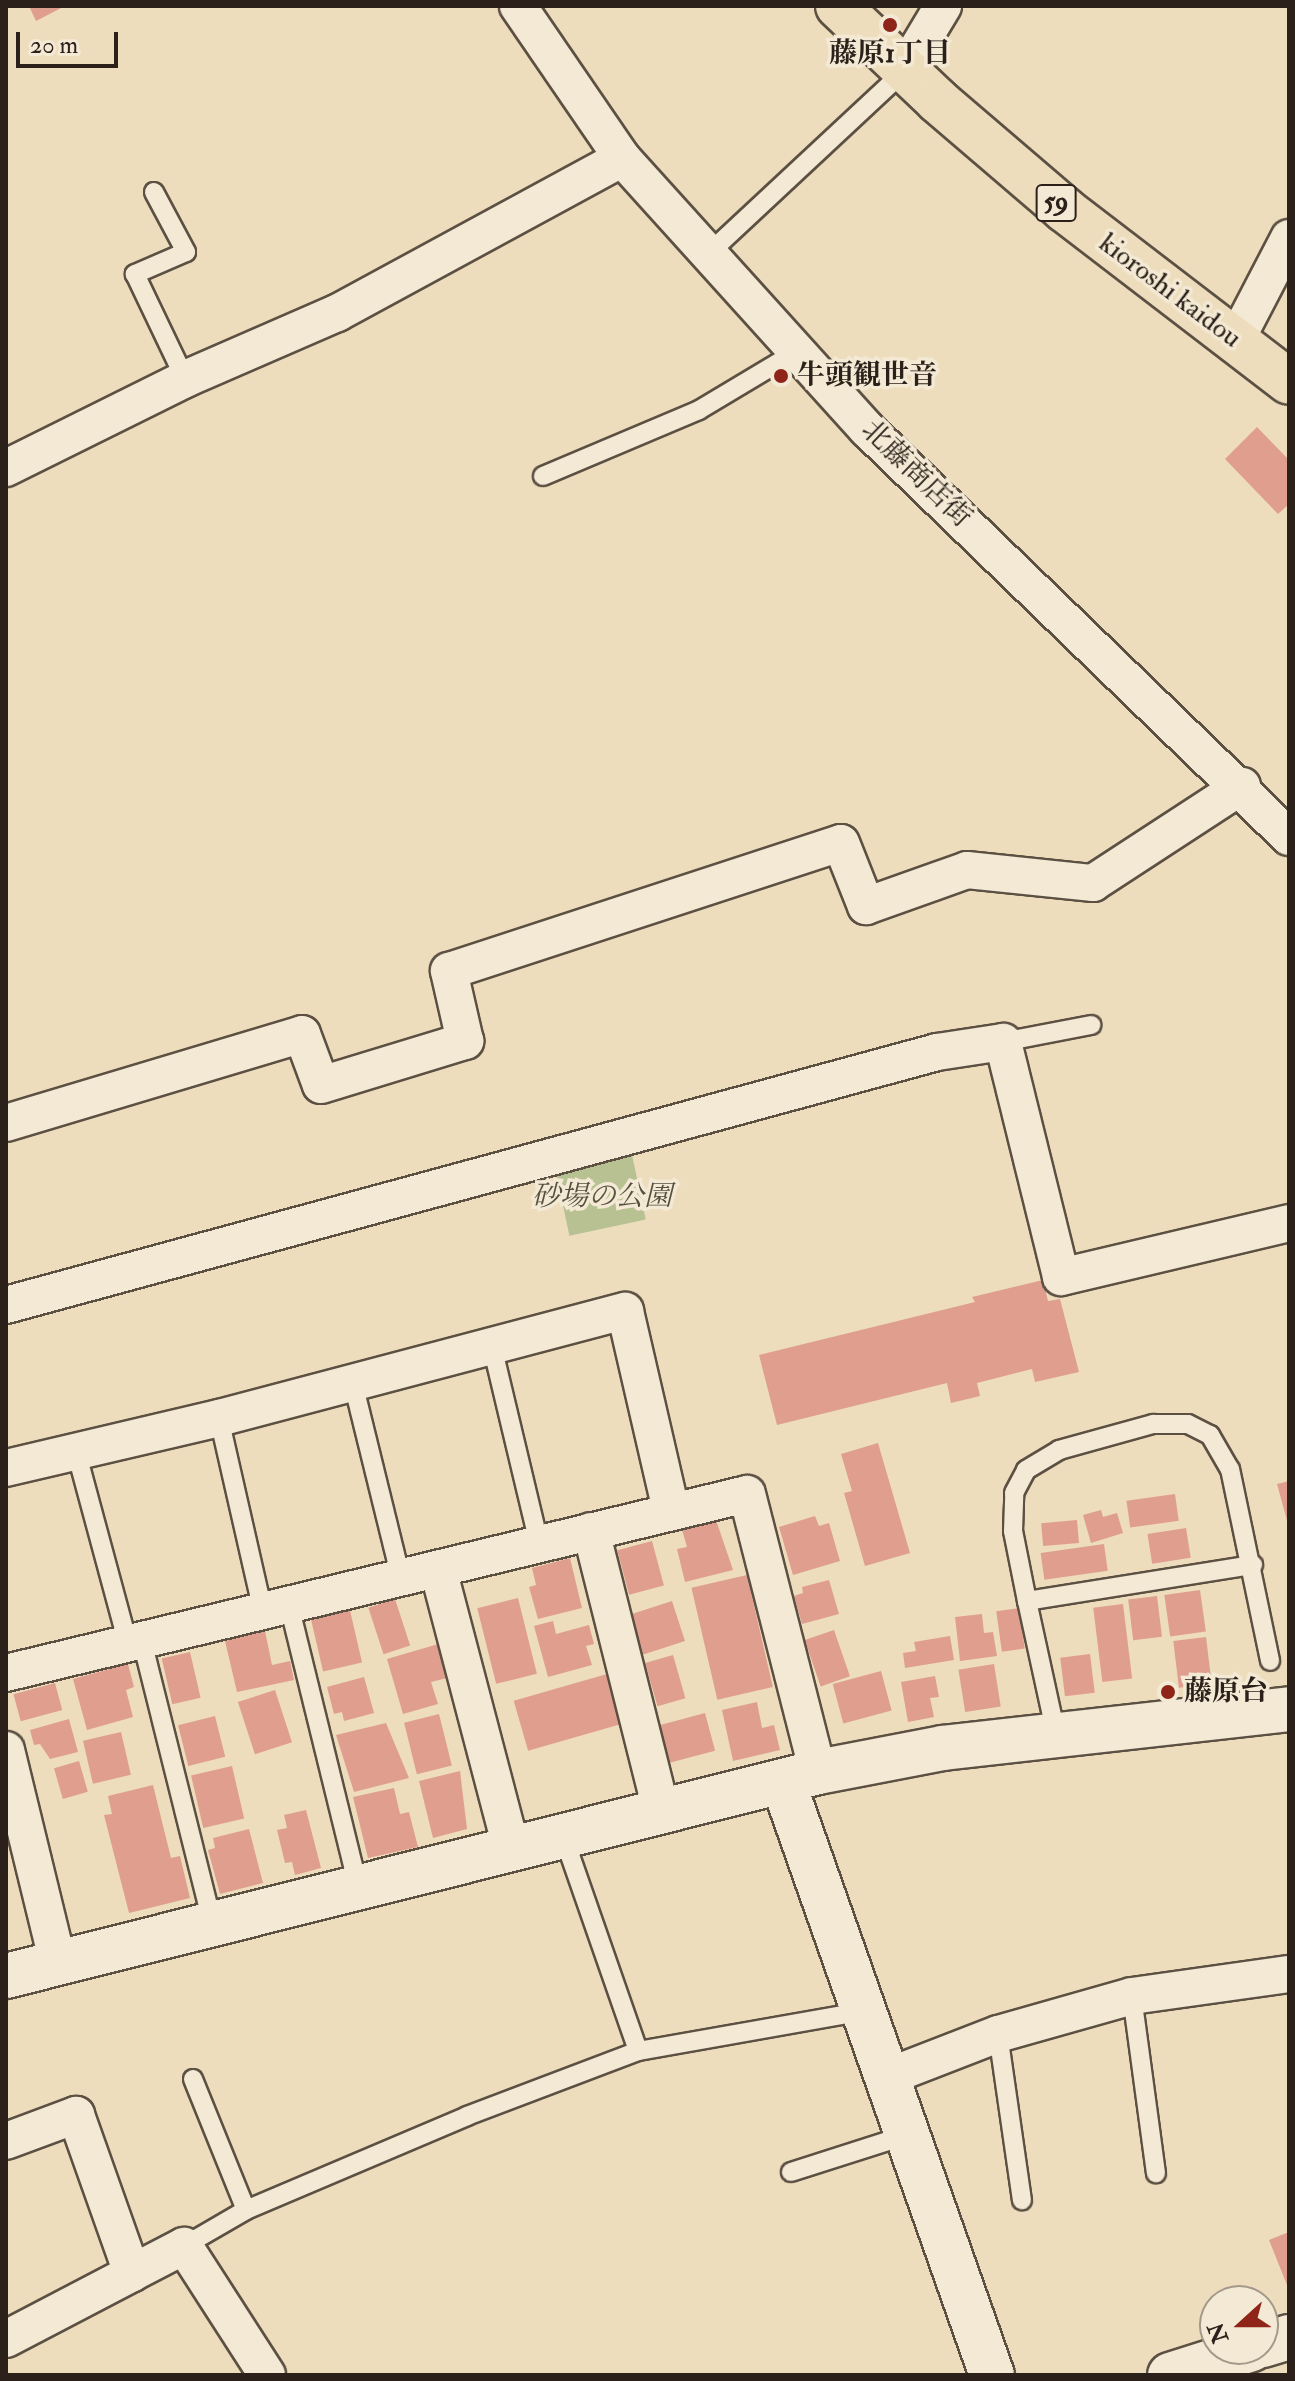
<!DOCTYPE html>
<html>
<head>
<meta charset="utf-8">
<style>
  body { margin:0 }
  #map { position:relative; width:1295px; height:2381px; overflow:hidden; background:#edddbd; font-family:"IM FELL Double Pica","Noto Serif JP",serif }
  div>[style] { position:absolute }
  .green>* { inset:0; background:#b7c192; transform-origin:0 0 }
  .building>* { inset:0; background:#df9e8e; transform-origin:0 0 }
  .roads { filter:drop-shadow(2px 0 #5c5043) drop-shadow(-2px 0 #5c5043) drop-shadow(0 2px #5c5043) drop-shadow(0 -2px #5c5043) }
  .lane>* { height:18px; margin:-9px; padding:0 9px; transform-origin:9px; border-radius:9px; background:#f3e9d4 }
  .street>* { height:36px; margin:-18px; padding:0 18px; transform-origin:18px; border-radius:18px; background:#f3e9d4 }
  .secondary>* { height:44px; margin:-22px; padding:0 22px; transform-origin:22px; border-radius:22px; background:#f3e9d4 }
  .primary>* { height:44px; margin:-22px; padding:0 22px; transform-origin:22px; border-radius:22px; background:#edddbd }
  .dots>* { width:22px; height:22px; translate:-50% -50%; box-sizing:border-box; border:4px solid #f3e9d4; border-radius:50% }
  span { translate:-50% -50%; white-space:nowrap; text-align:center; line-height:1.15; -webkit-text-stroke:7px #f3e9d4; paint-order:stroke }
  .shield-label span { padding:2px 6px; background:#f3e9d4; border:2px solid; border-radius:6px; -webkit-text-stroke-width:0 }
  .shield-label { font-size:26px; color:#2b211a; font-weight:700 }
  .poi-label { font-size:28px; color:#2b211a; font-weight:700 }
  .left { translate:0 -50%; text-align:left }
  .street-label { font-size:28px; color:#2b211a }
  .park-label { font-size:28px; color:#55513e; font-style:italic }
  .frame { position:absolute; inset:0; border:8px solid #2b211a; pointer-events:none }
  .north { position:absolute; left:1199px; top:2285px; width:80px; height:80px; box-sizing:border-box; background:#f3e9d4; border:2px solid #a3998a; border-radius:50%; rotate:249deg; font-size:22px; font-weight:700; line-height:32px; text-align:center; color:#2b211a }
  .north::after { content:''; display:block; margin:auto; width:28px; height:36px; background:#8f2418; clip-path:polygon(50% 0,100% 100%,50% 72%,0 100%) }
  .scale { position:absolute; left:16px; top:32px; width:102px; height:36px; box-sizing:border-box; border:4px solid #2b211a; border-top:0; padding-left:10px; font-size:24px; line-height:28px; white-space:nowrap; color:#2b211a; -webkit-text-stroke:6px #f3e9d4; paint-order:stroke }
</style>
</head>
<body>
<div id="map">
  <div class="green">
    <div style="left:632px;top:1155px;width:66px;height:78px;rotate:78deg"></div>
  </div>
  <div class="building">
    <div style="clip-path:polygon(29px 6px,65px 6px,36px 21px)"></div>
    <div style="clip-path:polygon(1257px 427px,1289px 460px,1289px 504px,1278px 514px,1225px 459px)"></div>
    <div style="clip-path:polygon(1043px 1280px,1048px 1301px,1060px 1299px,1079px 1372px,1035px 1382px,1032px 1369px,977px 1383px,980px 1396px,951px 1403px,947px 1383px,777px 1425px,759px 1355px,975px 1302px,972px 1297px)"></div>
    <div style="clip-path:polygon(878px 1443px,910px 1553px,865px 1566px,844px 1493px,852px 1491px,841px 1454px)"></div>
    <div style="clip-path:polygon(1289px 1481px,1289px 1524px,1288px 1524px,1277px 1484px)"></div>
    <div style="left:1175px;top:1494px;width:27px;height:49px;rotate:82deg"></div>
    <div style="clip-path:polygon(1101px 1510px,1103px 1517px,1117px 1513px,1123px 1533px,1091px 1543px,1083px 1515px)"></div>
    <div style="clip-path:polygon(815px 1516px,819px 1526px,829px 1523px,840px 1561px,793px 1575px,779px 1527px)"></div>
    <div style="clip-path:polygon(715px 1517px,733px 1570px,685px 1582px,677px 1549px,687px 1547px,681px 1526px)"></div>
    <div style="left:1077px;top:1520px;width:23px;height:36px;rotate:85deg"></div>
    <div style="left:1186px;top:1528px;width:30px;height:39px;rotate:81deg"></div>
    <div style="left:652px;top:1541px;width:46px;height:36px;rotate:75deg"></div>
    <div style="left:1104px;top:1544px;width:27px;height:64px;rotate:82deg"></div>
    <div style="clip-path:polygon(570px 1558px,582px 1608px,538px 1619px,529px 1587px,536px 1585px,532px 1568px)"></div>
    <div style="left:747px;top:1575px;width:115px;height:57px;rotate:77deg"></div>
    <div style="clip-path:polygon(829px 1580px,839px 1614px,802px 1624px,794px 1596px,803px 1593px,802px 1587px)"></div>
    <div style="left:1200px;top:1590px;width:42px;height:36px;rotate:82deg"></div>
    <div style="left:1157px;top:1596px;width:41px;height:29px;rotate:83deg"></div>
    <div style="left:518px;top:1598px;width:78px;height:42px;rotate:76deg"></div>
    <div style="left:395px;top:1599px;width:49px;height:28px;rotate:72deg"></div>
    <div style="left:672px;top:1601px;width:42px;height:51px;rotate:72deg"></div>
    <div style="left:1123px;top:1604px;width:75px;height:30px;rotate:83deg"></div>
    <div style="left:349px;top:1606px;width:58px;height:40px;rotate:77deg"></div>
    <div style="left:1019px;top:1608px;width:41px;height:23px;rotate:82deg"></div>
    <div style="clip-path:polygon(982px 1614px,984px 1633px,993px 1632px,997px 1656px,960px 1661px,955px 1617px)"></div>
    <div style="clip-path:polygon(553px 1621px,556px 1634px,589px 1625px,594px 1644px,586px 1646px,592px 1665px,548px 1677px,534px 1626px)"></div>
    <div style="left:834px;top:1630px;width:49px;height:31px;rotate:71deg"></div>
    <div style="clip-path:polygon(265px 1631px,272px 1665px,290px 1661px,294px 1680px,237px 1692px,225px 1641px)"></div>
    <div style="clip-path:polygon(950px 1636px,954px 1660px,905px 1668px,903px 1653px,916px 1651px,914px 1642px)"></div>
    <div style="left:1206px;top:1637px;width:47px;height:33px;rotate:83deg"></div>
    <div style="clip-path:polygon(445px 1642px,455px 1676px,431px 1682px,438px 1704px,403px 1714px,387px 1659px)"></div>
    <div style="left:190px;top:1652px;width:47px;height:29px;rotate:77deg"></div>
    <div style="left:1090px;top:1654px;width:39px;height:30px;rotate:83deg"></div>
    <div style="left:673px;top:1655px;width:45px;height:29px;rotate:74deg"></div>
    <div style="clip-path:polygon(128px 1664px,134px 1687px,126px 1690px,133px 1717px,87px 1730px,73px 1679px)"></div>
    <div style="left:994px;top:1664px;width:43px;height:36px;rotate:81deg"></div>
    <div style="left:881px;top:1671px;width:41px;height:50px;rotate:75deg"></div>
    <div style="left:607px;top:1674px;width:52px;height:97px;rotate:74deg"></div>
    <div style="clip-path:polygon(935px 1676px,939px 1697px,930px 1698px,934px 1717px,908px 1722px,901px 1682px)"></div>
    <div style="clip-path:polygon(364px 1677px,374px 1713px,344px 1721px,342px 1712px,334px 1714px,327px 1687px)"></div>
    <div style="left:55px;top:1683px;width:28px;height:43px;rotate:75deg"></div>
    <div style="left:275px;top:1690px;width:55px;height:39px;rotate:72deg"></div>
    <div style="clip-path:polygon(757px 1702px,762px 1728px,774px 1725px,780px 1750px,733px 1761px,722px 1710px)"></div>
    <div style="left:705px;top:1713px;width:39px;height:49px;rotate:75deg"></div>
    <div style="left:439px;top:1714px;width:53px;height:36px;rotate:76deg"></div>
    <div style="left:215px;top:1716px;width:42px;height:38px;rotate:76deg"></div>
    <div style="clip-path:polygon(69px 1719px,78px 1752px,50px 1759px,40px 1744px,34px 1745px,30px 1730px)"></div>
    <div style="clip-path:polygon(386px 1723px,409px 1778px,354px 1792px,336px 1735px)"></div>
    <div style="left:121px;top:1732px;width:44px;height:39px;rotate:77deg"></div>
    <div style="left:79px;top:1761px;width:32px;height:26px;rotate:74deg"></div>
    <div style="left:232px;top:1766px;width:54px;height:42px;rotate:77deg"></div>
    <div style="clip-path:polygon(460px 1771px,467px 1829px,433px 1838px,419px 1781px)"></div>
    <div style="clip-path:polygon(153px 1785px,171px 1858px,180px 1856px,190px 1898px,129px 1913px,104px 1815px,112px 1814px,108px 1796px)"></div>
    <div style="clip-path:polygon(394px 1788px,400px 1814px,409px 1812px,418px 1847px,368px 1858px,353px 1797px)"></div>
    <div style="clip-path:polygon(306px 1810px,321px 1868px,295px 1875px,292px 1862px,285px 1863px,277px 1830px,287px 1828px,284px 1815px)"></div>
    <div style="clip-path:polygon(249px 1829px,263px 1883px,220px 1894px,208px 1850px,215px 1848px,213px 1838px)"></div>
    <div style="clip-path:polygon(1289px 2232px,1289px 2290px,1269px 2240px)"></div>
  </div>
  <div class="roads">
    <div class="lane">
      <div style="left:154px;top:192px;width:68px;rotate:61.9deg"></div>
      <div style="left:186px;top:252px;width:56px;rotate:156.7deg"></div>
      <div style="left:135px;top:274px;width:116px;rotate:64.5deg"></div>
      <div style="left:707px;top:255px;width:270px;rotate:-43deg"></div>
      <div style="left:543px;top:476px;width:169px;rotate:-22.9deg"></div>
      <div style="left:699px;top:410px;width:113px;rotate:-30.9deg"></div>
      <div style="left:1003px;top:1042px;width:90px;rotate:-10.9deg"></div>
      <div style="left:492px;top:1346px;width:204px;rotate:76.6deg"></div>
      <div style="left:353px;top:1383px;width:201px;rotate:76.2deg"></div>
      <div style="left:219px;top:1418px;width:199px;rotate:77.2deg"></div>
      <div style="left:76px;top:1451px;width:200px;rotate:74.9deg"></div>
      <div style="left:1027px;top:1601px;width:71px;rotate:-101.3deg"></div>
      <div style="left:1013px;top:1531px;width:38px;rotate:-88deg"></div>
      <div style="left:1014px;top:1493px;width:26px;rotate:-62deg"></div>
      <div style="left:1026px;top:1470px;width:39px;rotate:-31deg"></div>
      <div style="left:1059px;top:1450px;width:98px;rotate:-15.5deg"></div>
      <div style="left:1153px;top:1424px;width:35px"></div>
      <div style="left:1188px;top:1424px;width:25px;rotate:27deg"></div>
      <div style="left:1210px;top:1435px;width:39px;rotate:60deg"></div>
      <div style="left:1230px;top:1469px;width:196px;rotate:78.2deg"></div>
      <div style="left:289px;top:1605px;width:292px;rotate:76.2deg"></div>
      <div style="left:142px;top:1641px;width:293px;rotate:76deg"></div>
      <div style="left:1056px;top:1734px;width:136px;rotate:-102.3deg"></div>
      <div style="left:1027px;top:1601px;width:229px;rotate:-9.1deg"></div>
      <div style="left:564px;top:1838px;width:225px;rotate:70.8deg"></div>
      <div style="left:1132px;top:1996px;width:179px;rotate:82.3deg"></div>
      <div style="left:998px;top:2034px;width:168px;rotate:81.8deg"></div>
      <div style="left:193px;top:2079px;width:141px;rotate:68deg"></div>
      <div style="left:791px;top:2172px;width:122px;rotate:-17.7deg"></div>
      <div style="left:184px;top:2246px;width:72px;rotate:-30.1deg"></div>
      <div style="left:246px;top:2210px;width:240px;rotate:-23deg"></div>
      <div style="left:467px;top:2116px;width:183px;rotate:-20.8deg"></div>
      <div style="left:638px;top:2051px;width:230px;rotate:-10deg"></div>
    </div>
    <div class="street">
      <div style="left:518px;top:6px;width:184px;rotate:55.6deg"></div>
      <div style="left:622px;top:158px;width:365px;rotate:47.9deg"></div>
      <div style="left:867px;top:429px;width:587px;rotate:44.03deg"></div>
      <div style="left:904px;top:71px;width:76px;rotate:-59deg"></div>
      <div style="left:1236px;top:340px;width:115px;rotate:-62.5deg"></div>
      <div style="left:6px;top:468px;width:200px;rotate:-26.4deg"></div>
      <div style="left:185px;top:379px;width:166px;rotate:-23.5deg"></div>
      <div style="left:337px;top:313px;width:324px;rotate:-28.5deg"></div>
      <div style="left:6px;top:1123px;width:309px;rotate:-16.7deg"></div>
      <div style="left:302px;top:1034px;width:54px;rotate:69.6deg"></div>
      <div style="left:321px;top:1085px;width:151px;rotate:-17deg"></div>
      <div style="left:465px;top:1041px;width:72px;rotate:-102.9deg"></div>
      <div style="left:449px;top:971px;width:412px;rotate:-18.1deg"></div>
      <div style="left:841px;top:843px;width:68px;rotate:68.4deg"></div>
      <div style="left:866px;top:906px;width:107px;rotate:-19.6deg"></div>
      <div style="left:967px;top:870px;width:127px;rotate:5.9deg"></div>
      <div style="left:1093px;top:883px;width:178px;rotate:-33.1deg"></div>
      <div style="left:6px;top:1305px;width:965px;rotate:-15.2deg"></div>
      <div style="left:937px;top:1052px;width:67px;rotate:-8.6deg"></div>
      <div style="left:1003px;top:1042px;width:242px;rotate:76.1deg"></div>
      <div style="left:1061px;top:1277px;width:234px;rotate:-13.3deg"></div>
      <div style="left:6px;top:1468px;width:219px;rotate:-13.2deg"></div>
      <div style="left:219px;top:1418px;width:420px;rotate:-14.8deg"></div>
      <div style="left:625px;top:1311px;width:205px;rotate:77deg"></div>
      <div style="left:591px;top:1531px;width:292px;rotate:75.9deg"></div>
      <div style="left:438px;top:1569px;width:292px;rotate:75.3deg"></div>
      <div style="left:6px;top:1673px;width:762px;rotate:-13.58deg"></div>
      <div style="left:747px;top:1494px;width:287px;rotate:75.7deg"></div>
      <div style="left:6px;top:1750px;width:220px;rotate:76.3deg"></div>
      <div style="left:887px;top:2077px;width:119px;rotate:-21.2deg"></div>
      <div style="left:998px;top:2034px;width:139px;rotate:-15.8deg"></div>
      <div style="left:1132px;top:1996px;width:159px;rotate:-8deg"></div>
      <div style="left:6px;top:2141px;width:75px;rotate:-20.4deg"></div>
      <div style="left:76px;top:2115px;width:168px;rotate:70.5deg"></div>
      <div style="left:132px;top:2273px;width:59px;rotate:-27.4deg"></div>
      <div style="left:184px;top:2246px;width:153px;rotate:57.2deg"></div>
      <div style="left:6px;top:2339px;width:142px;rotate:-27.6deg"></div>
    </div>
    <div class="secondary">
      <div style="left:783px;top:1782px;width:629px;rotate:70.59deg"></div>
      <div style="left:6px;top:1976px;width:837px;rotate:-14.1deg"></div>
      <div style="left:818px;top:1772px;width:127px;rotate:-10.9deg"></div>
      <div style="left:943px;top:1748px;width:348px;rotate:-6.4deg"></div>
      <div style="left:1263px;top:2345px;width:27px;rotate:-17deg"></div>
      <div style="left:1170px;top:2375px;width:86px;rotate:-17.6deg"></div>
    </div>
    <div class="primary">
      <div style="left:838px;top:6px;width:138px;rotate:43.5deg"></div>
      <div style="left:938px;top:101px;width:167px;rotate:40.6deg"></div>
      <div style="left:1065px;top:210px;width:282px;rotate:37.5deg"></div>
    </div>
  </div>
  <div class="dots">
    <div style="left:890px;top:25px;background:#8f2418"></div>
    <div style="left:781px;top:376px;background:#8f2418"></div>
    <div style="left:1168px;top:1692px;background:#8f2418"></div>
  </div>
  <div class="shield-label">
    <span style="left:1056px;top:203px">59</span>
  </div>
  <div class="poi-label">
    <span style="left:890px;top:54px">藤原1丁目</span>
    <span class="left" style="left:797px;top:376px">牛頭観世音</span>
    <span class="left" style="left:1184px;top:1692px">藤原台</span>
  </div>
  <div class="street-label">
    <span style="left:1170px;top:291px;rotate:37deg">kioroshi kaidou</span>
    <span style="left:916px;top:474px;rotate:44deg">北藤商店街</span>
  </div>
  <div class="park-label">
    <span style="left:602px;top:1197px">砂場の公園</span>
  </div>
  <div class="frame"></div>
  <div class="north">N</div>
  <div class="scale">20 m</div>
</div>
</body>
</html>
